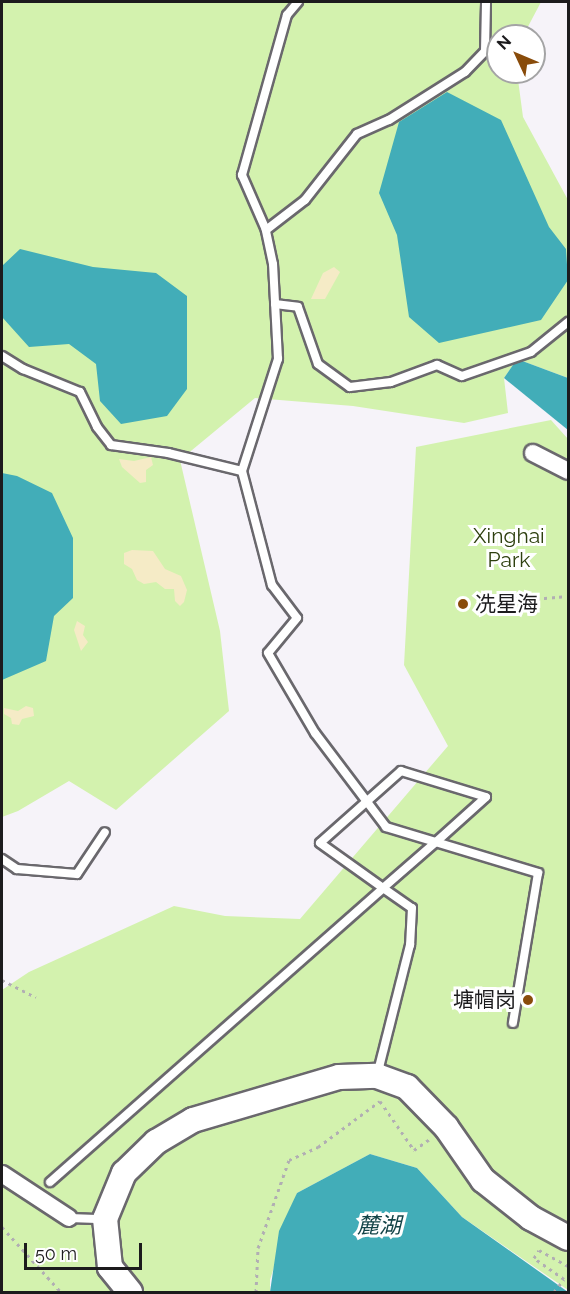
<!DOCTYPE html>
<html>
<head>
<meta charset="utf-8">
<style>
  body { margin:0 }
  #map { position:relative; width:570px; height:1294px; overflow:hidden; background:#f6f3f9; font-family:Raleway,"Noto Sans SC",sans-serif }
  div>[style] { position:absolute }
  .green>* { inset:0; background:#d3f2ae }
  .sand>* { inset:0; background:#f5ebc6 }
  .water>* { inset:0; background:#42adb8 }
  .path>* { height:3px; margin-top:-1.5px; transform-origin:0; background:repeating-linear-gradient(90deg,#b1aeb3 0 3px,transparent 0 7.5px) }
  .roads { filter:drop-shadow(2px 0 #6a686d) drop-shadow(-2px 0 #6a686d) drop-shadow(0 2px #6a686d) drop-shadow(0 -2px #6a686d) }
  .lane>* { height:8px; margin:-4px; padding:0 4px; transform-origin:4px; border-radius:4px; background:#fff }
  .street>* { height:16px; margin:-8px; padding:0 8px; transform-origin:8px; border-radius:8px; background:#fff }
  .secondary>* { height:24px; margin:-12px; padding:0 12px; transform-origin:12px; border-radius:12px; background:#fff }
  .dots>* { width:16px; height:16px; translate:-50% -50%; box-sizing:border-box; border:3px solid #fff; border-radius:50% }
  span { translate:-50% -50%; white-space:nowrap; text-align:center; line-height:1.15; -webkit-text-stroke:6px #fff; paint-order:stroke }
  .park-label { font-size:21px; color:#2e400f }
  .poi-label { font-size:21px; color:#1c1b1d }
  .left { translate:0 -50%; text-align:left }
  .right { translate:-100% -50%; text-align:right }
  .water-label { font-size:22px; color:#144448; font-style:italic }
  .frame { position:absolute; inset:0; border:3px solid #1c1b1d; pointer-events:none }
  .north { position:absolute; left:486px; top:24px; width:60px; height:60px; box-sizing:border-box; background:#fff; border:2px solid #a4a4a5; border-radius:50%; rotate:314deg; font-size:16px; font-weight:700; line-height:24px; text-align:center; color:#1c1b1d }
  .north::after { content:''; display:block; margin:auto; width:21px; height:27px; background:#894c0b; clip-path:polygon(50% 0,100% 100%,50% 72%,0 100%) }
  .scale { position:absolute; left:24px; top:1243px; width:118px; height:27px; box-sizing:border-box; border:3px solid #1c1b1d; border-top:0; padding-left:8px; font-size:18px; line-height:21px; white-space:nowrap; color:#1c1b1d; -webkit-text-stroke:4px #fff; paint-order:stroke }
</style>
</head>
<body>
<div id="map">
  <div class="green">
    <div style="clip-path:polygon(2px 2px,541px 2px,523px 36px,498px 36px,498px 72px,517px 72px,523px 117px,568px 200px,568px 378px,517px 359px,504px 378px,508px 413px,464px 423px,353px 406px,255px 398px,180px 460px,220px 631px,229px 711px,116px 810px,69px 781px,18px 811px,2px 817px)"></div>
    <div style="clip-path:polygon(551px 420px,568px 439px,568px 1290px,462px 1217px,417px 1168px,370px 1154px,297px 1193px,270px 1280px,270px 1292px,2px 1292px,2px 990px,29px 972px,174px 906px,225px 916px,300px 919px,448px 746px,404px 665px,416px 447px)"></div>
  </div>
  <div class="sand">
    <div style="clip-path:polygon(334px 267px,340px 272px,325px 299px,311px 299px,323px 273px)"></div>
    <div style="clip-path:polygon(151px 457px,153px 465px,146px 470px,146px 482px,140px 483px,122px 467px,119px 459px,134px 461px)"></div>
    <div style="clip-path:polygon(132px 550px,153px 551px,165px 569px,181px 576px,187px 590px,184px 602px,180px 606px,175px 601px,174px 589px,165px 589px,156px 582px,144px 584px,137px 580px,132px 569px,124px 564px,124px 553px)"></div>
    <div style="clip-path:polygon(77px 621px,85px 626px,83px 635px,88px 642px,81px 651px,74px 630px)"></div>
    <div style="clip-path:polygon(26px 706px,33px 708px,34px 716px,22px 719px,19px 725px,12px 724px,11px 718px,4px 714px,4px 708px,18px 711px)"></div>
  </div>
  <div class="water">
    <div style="clip-path:polygon(447px 92px,501px 120px,549px 227px,566px 249px,568px 280px,541px 320px,439px 343px,409px 317px,397px 235px,379px 193px,399px 122px)"></div>
    <div style="clip-path:polygon(20px 249px,93px 267px,156px 273px,187px 296px,187px 389px,167px 416px,121px 424px,100px 401px,96px 364px,69px 344px,29px 347px,2px 317px,2px 266px)"></div>
    <div style="clip-path:polygon(517px 359px,568px 378px,568px 430px,504px 378px)"></div>
    <div style="clip-path:polygon(2px 473px,17px 476px,52px 493px,73px 538px,73px 598px,54px 616px,46px 661px,2px 680px)"></div>
    <div style="clip-path:polygon(370px 1154px,417px 1168px,462px 1217px,568px 1292px,270px 1292px,279px 1231px,297px 1193px)"></div>
  </div>
  <div class="path">
    <div style="left:477px;top:604px;width:91px;rotate:-5deg"></div>
    <div style="left:2px;top:980px;width:38px;rotate:27deg"></div>
    <div style="left:2px;top:1227px;width:88px;rotate:47.8deg"></div>
    <div style="left:153px;top:1292px;width:3px"></div>
    <div style="left:256px;top:1292px;width:44px;rotate:-87.4deg"></div>
    <div style="left:258px;top:1248px;width:93px;rotate:-70.6deg"></div>
    <div style="left:289px;top:1160px;width:32px;rotate:-24deg"></div>
    <div style="left:318px;top:1147px;width:77px;rotate:-36.6deg"></div>
    <div style="left:380px;top:1101px;width:60px;rotate:55.2deg"></div>
    <div style="left:414px;top:1150px;width:21px;rotate:-35deg"></div>
    <div style="left:554px;top:1292px;width:16px;rotate:-52deg"></div>
    <div style="left:564px;top:1279px;width:37px;rotate:-145deg"></div>
    <div style="left:534px;top:1258px;width:9px;rotate:-58deg"></div>
    <div style="left:539px;top:1250px;width:33px;rotate:29deg"></div>
  </div>
  <div class="roads">
    <div class="lane">
      <div style="left:266px;top:230px;width:49px;rotate:-37.6deg"></div>
      <div style="left:305px;top:200px;width:84px;rotate:-51.8deg"></div>
      <div style="left:357px;top:134px;width:35px;rotate:-24deg"></div>
      <div style="left:389px;top:120px;width:90px;rotate:-32.3deg"></div>
      <div style="left:465px;top:72px;width:29px;rotate:-46deg"></div>
      <div style="left:485px;top:51px;width:49px;rotate:-88.8deg"></div>
      <div style="left:275px;top:304px;width:23px;rotate:7deg"></div>
      <div style="left:298px;top:307px;width:60px;rotate:70.7deg"></div>
      <div style="left:318px;top:364px;width:39px;rotate:36deg"></div>
      <div style="left:350px;top:387px;width:41px;rotate:-7deg"></div>
      <div style="left:391px;top:382px;width:49px;rotate:-20.3deg"></div>
      <div style="left:437px;top:365px;width:27px;rotate:24deg"></div>
      <div style="left:462px;top:376px;width:73px;rotate:-19.2deg"></div>
      <div style="left:531px;top:352px;width:48px;rotate:-39deg"></div>
      <div style="left:2px;top:356px;width:25px;rotate:32deg"></div>
      <div style="left:23px;top:369px;width:61px;rotate:22deg"></div>
      <div style="left:80px;top:392px;width:39px;rotate:64deg"></div>
      <div style="left:97px;top:427px;width:23px;rotate:52deg"></div>
      <div style="left:111px;top:445px;width:58px;rotate:8deg"></div>
      <div style="left:168px;top:453px;width:76px;rotate:13.7deg"></div>
      <div style="left:242px;top:471px;width:118px;rotate:75.3deg"></div>
      <div style="left:272px;top:585px;width:41px;rotate:52.9deg"></div>
      <div style="left:297px;top:618px;width:45px;rotate:129.6deg"></div>
      <div style="left:268px;top:653px;width:93px;rotate:59.6deg"></div>
      <div style="left:315px;top:733px;width:118px;rotate:52.9deg"></div>
      <div style="left:386px;top:827px;width:159px;rotate:16.8deg"></div>
      <div style="left:538px;top:873px;width:152px;rotate:99.5deg"></div>
      <div style="left:242px;top:471px;width:118px;rotate:-72.2deg"></div>
      <div style="left:278px;top:359px;width:95px;rotate:-93deg"></div>
      <div style="left:273px;top:264px;width:35px;rotate:-102deg"></div>
      <div style="left:266px;top:230px;width:60px;rotate:-113.6deg"></div>
      <div style="left:242px;top:175px;width:166px;rotate:-74.3deg"></div>
      <div style="left:287px;top:15px;width:17px;rotate:-50deg"></div>
      <div style="left:2px;top:859px;width:18px;rotate:34deg"></div>
      <div style="left:17px;top:869px;width:60px;rotate:4.8deg"></div>
      <div style="left:77px;top:874px;width:50px;rotate:-56.3deg"></div>
      <div style="left:50px;top:1182px;width:444px;rotate:-41.4deg"></div>
      <div style="left:383px;top:888px;width:70px;rotate:-41deg"></div>
      <div style="left:436px;top:842px;width:67px;rotate:-42deg"></div>
      <div style="left:486px;top:797px;width:89px;rotate:-163deg"></div>
      <div style="left:401px;top:771px;width:108px;rotate:138.4deg"></div>
      <div style="left:320px;top:843px;width:77px;rotate:35.5deg"></div>
      <div style="left:383px;top:888px;width:35px;rotate:35deg"></div>
      <div style="left:412px;top:908px;width:37px;rotate:93deg"></div>
      <div style="left:410px;top:945px;width:134px;rotate:104.2deg"></div>
      <div style="left:69px;top:1218px;width:35px;rotate:2deg"></div>
    </div>
    <div class="street">
      <div style="left:533px;top:453px;width:39px;rotate:27deg"></div>
      <div style="left:2px;top:1174px;width:80px;rotate:33.3deg"></div>
    </div>
    <div class="secondary">
      <div style="left:130px;top:1292px;width:32px;rotate:-129deg"></div>
      <div style="left:110px;top:1267px;width:48px;rotate:-95.9deg"></div>
      <div style="left:105px;top:1219px;width:50px;rotate:-67.6deg"></div>
      <div style="left:124px;top:1173px;width:45px;rotate:-44.1deg"></div>
      <div style="left:156px;top:1142px;width:43px;rotate:-30.7deg"></div>
      <div style="left:193px;top:1120px;width:152px;rotate:-16.4deg"></div>
      <div style="left:339px;top:1077px;width:38px;rotate:-2deg"></div>
      <div style="left:377px;top:1076px;width:32px;rotate:20deg"></div>
      <div style="left:407px;top:1087px;width:56px;rotate:45.7deg"></div>
      <div style="left:446px;top:1127px;width:65px;rotate:55.1deg"></div>
      <div style="left:483px;top:1180px;width:61px;rotate:38.4deg"></div>
      <div style="left:531px;top:1218px;width:42px;rotate:28.4deg"></div>
    </div>
  </div>
  <div class="dots">
    <div style="left:463px;top:604px;background:#894c0b"></div>
    <div style="left:528px;top:1000px;background:#894c0b"></div>
  </div>
  <div class="park-label">
    <span style="left:509px;top:548px">Xinghai<br>Park</span>
  </div>
  <div class="poi-label">
    <span class="left" style="left:475px;top:604px">冼星海</span>
    <span class="right" style="left:516px;top:1000px">塘帽岗</span>
  </div>
  <div class="water-label">
    <span style="left:379px;top:1226px">麓湖</span>
  </div>
  <div class="frame"></div>
  <div class="north">N</div>
  <div class="scale">50 m</div>
</div>
</body>
</html>
